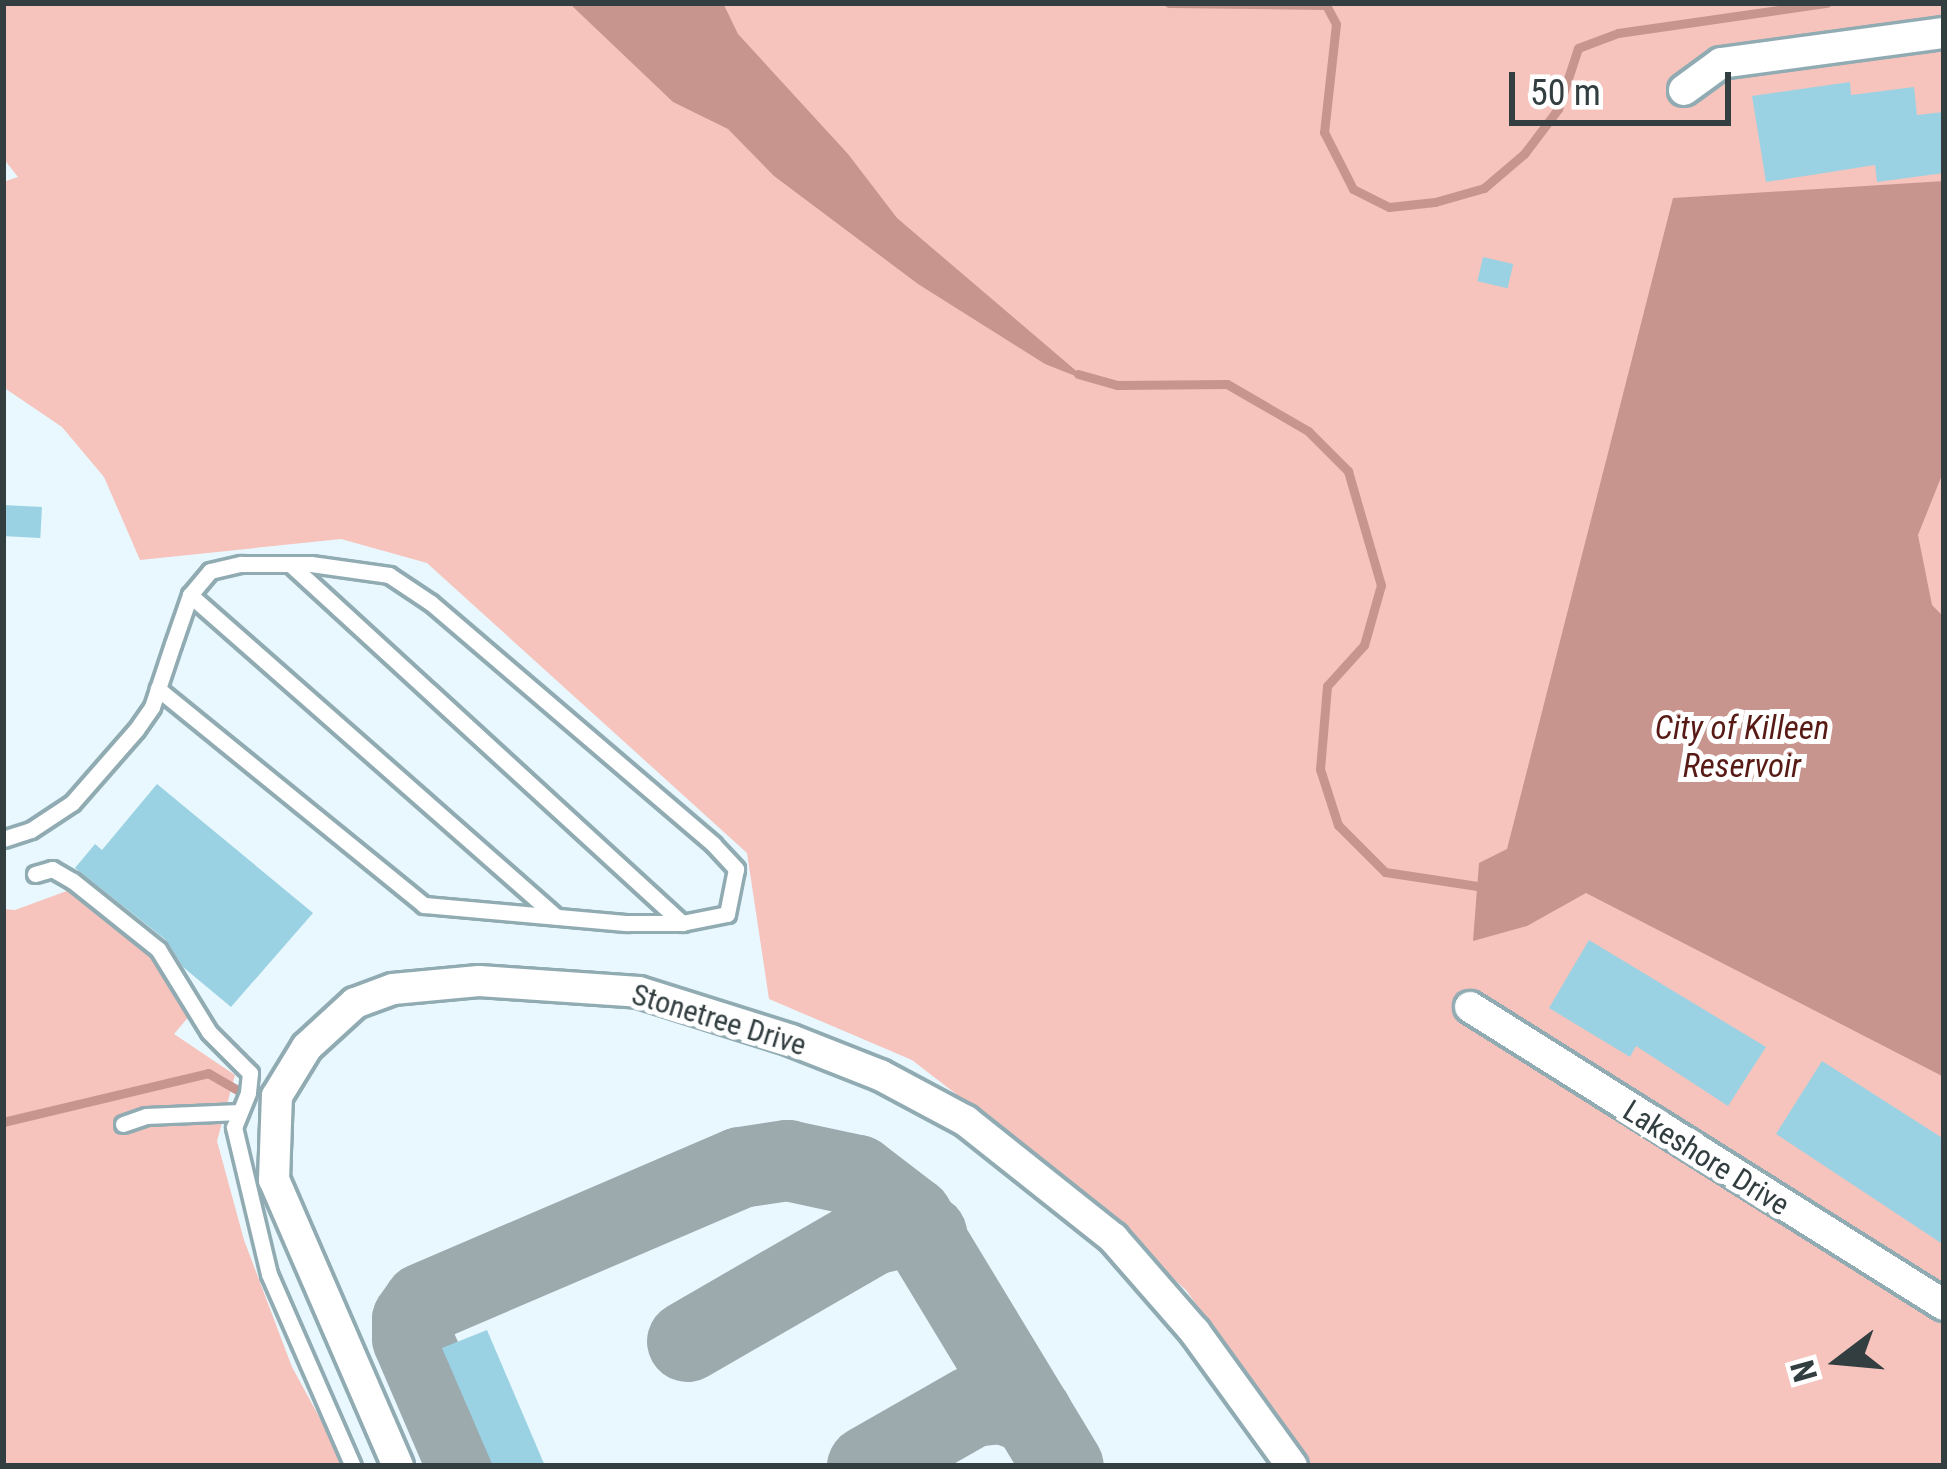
<!DOCTYPE html>
<html>
<head>
<meta charset="utf-8">
<style>
  body { margin:0 }
  #map { position:relative; width:1947px; height:1469px; overflow:hidden; background:#e8f8fe; font-family:"Roboto Condensed",sans-serif }
  div>[style] { position:absolute }
  .green>* { inset:0; background:#f6c4bd }
  .water>* { inset:0; background:#c7958e }
  .stream>* { height:9px; margin:-4.5px; padding:0 4.5px; transform-origin:4.5px; border-radius:4.5px; background:#c7958e }
  .taxiway>* { height:81px; margin:-40.5px; padding:0 40.5px; transform-origin:40.5px; border-radius:40.5px; background:#9caaae }
  .building>* { inset:0; background:#9bd2e3; transform-origin:0 0 }
  .roads { filter:drop-shadow(3px 0 #91abb3) drop-shadow(-3px 0 #91abb3) drop-shadow(0 3px #91abb3) drop-shadow(0 -3px #91abb3) }
  .service>* { height:15px; margin:-7.5px; padding:0 7.5px; transform-origin:7.5px; border-radius:7.5px; background:#fff }
  .minor>* { height:30px; margin:-15px; padding:0 15px; transform-origin:15px; border-radius:15px; background:#fff }
  span { translate:-50% -50%; white-space:nowrap; text-align:center; line-height:1.15; -webkit-text-stroke:10px #fff; paint-order:stroke }
  .street-label { font-size:30px; color:#333e41 }
  .water-label { font-size:33px; color:#571a15; font-style:italic }
  .frame { position:absolute; inset:0; border:6px solid #333e41; pointer-events:none }
  .north { position:absolute; left:1779px; top:1301px; width:120px; height:120px; -webkit-text-stroke:9px #fff; paint-order:stroke; rotate:254deg; font-size:33px; font-weight:700; line-height:48px; text-align:center; color:#333e41 }
  .north::after { content:''; display:block; margin:auto; width:42px; height:54px; background:#333e41; clip-path:polygon(50% 0,100% 100%,50% 72%,0 100%) }
  .scale { position:absolute; left:1509px; top:72px; width:222px; height:54px; box-sizing:border-box; border:6px solid #333e41; border-top:0; padding-left:15px; font-size:36px; line-height:42px; white-space:nowrap; color:#333e41; -webkit-text-stroke:9px #fff; paint-order:stroke }
</style>
</head>
<body>
<div id="map">
  <div class="green">
    <div style="clip-path:polygon(3px 3px,1944px 3px,1944px 1466px,1311px 1466px,1186px 1290px,1045px 1163px,912px 1060px,769px 999px,747px 853px,427px 563px,341px 539px,140px 560px,104px 477px,62px 427px,3px 387px,3px 182px,18px 177px,3px 158px)"></div>
    <div style="clip-path:polygon(75px 888px,152px 952px,191px 1014px,174px 1034px,235px 1075px,217px 1141px,244px 1240px,292px 1367px,346px 1466px,3px 1466px,3px 909px,15px 910px)"></div>
  </div>
  <div class="water">
    <div style="clip-path:polygon(569px 3px,723px 3px,738px 34px,848px 154px,897px 218px,1088px 381px,1045px 364px,918px 284px,774px 176px,728px 129px,673px 102px)"></div>
    <div style="clip-path:polygon(1944px 181px,1944px 470px,1918px 535px,1932px 605px,1944px 617px,1944px 1077px,1586px 893px,1527px 926px,1473px 941px,1479px 863px,1507px 849px,1673px 198px)"></div>
  </div>
  <div class="stream">
    <div style="left:1169px;top:3px;width:157px;rotate:0.7deg"></div>
    <div style="left:1326px;top:5px;width:21px;rotate:62deg"></div>
    <div style="left:1336px;top:24px;width:109px;rotate:96.3deg"></div>
    <div style="left:1324px;top:132px;width:64px;rotate:63deg"></div>
    <div style="left:1353px;top:189px;width:40px;rotate:26.6deg"></div>
    <div style="left:1389px;top:207px;width:46px;rotate:-6.2deg"></div>
    <div style="left:1435px;top:202px;width:51px;rotate:-15.9deg"></div>
    <div style="left:1484px;top:188px;width:52px;rotate:-40.4deg"></div>
    <div style="left:1524px;top:154px;width:56px;rotate:-52.9deg"></div>
    <div style="left:1558px;top:109px;width:64px;rotate:-71.8deg"></div>
    <div style="left:1578px;top:48px;width:43px;rotate:-20.6deg"></div>
    <div style="left:1618px;top:33px;width:211px;rotate:-8.2deg"></div>
    <div style="left:1078px;top:374px;width:41px;rotate:15.8deg"></div>
    <div style="left:1117px;top:385px;width:110px;rotate:-0.5deg"></div>
    <div style="left:1227px;top:384px;width:94px;rotate:30.1deg"></div>
    <div style="left:1308px;top:431px;width:57px;rotate:45deg"></div>
    <div style="left:1348px;top:471px;width:119px;rotate:73.9deg"></div>
    <div style="left:1381px;top:585px;width:62px;rotate:105.8deg"></div>
    <div style="left:1364px;top:645px;width:55px;rotate:132.1deg"></div>
    <div style="left:1327px;top:686px;width:83px;rotate:94.8deg"></div>
    <div style="left:1320px;top:769px;width:59px;rotate:72.2deg"></div>
    <div style="left:1338px;top:825px;width:66px;rotate:45deg"></div>
    <div style="left:1385px;top:872px;width:100px;rotate:8.6deg"></div>
    <div style="left:3px;top:1122px;width:211px;rotate:-13.4deg"></div>
    <div style="left:208px;top:1073px;width:38px;rotate:30deg"></div>
  </div>
  <div class="taxiway">
    <div style="left:687px;top:1341px;width:214px;rotate:-30deg"></div>
    <div style="left:872px;top:1234px;width:36px;rotate:-13deg"></div>
    <div style="left:907px;top:1226px;width:21px;rotate:23deg"></div>
    <div style="left:467px;top:1466px;width:139px;rotate:-113.3deg"></div>
    <div style="left:412px;top:1338px;width:19px;rotate:-90deg"></div>
    <div style="left:412px;top:1319px;width:19px;rotate:-55deg"></div>
    <div style="left:423px;top:1303px;width:345px;rotate:-23.2deg"></div>
    <div style="left:740px;top:1167px;width:48px;rotate:-8.5deg"></div>
    <div style="left:787px;top:1160px;width:72px;rotate:12.1deg"></div>
    <div style="left:857px;top:1175px;width:69px;rotate:37.4deg"></div>
    <div style="left:912px;top:1217px;width:291px;rotate:58.8deg"></div>
    <div style="left:867px;top:1466px;width:121px;rotate:-29.7deg"></div>
    <div style="left:972px;top:1406px;width:31px;rotate:-6deg"></div>
    <div style="left:1003px;top:1403px;width:31px;rotate:21deg"></div>
  </div>
  <div class="building">
    <div style="clip-path:polygon(1850px 82px,1851px 95px,1914px 87px,1917px 115px,1944px 112px,1944px 173px,1877px 182px,1875px 165px,1766px 182px,1752px 96px)"></div>
    <div style="left:1483px;top:257px;width:31px;height:25px;rotate:13deg"></div>
    <div style="left:3px;top:505px;width:39px;height:31px;rotate:3deg"></div>
    <div style="clip-path:polygon(157px 784px,313px 913px,231px 1007px,183px 967px,166px 940px,75px 868px,95px 844px,102px 850px)"></div>
    <div style="clip-path:polygon(1589px 940px,1766px 1047px,1728px 1106px,1636px 1046px,1630px 1057px,1549px 1008px)"></div>
    <div style="clip-path:polygon(1822px 1061px,1944px 1139px,1944px 1245px,1776px 1134px)"></div>
    <div style="clip-path:polygon(487px 1330px,545px 1466px,493px 1466px,442px 1348px)"></div>
  </div>
  <div class="roads">
    <div class="service">
      <div style="left:290px;top:564px;width:532px;rotate:42.48deg"></div>
      <div style="left:190px;top:595px;width:487px;rotate:41.3deg"></div>
      <div style="left:3px;top:839px;width:29px;rotate:-18deg"></div>
      <div style="left:31px;top:830px;width:49px;rotate:-33.4deg"></div>
      <div style="left:72px;top:803px;width:97px;rotate:-48.8deg"></div>
      <div style="left:136px;top:730px;width:28px;rotate:-55deg"></div>
      <div style="left:152px;top:707px;width:66px;rotate:-71.6deg"></div>
      <div style="left:173px;top:644px;width:52px;rotate:-70.9deg"></div>
      <div style="left:190px;top:595px;width:31px;rotate:-50deg"></div>
      <div style="left:210px;top:571px;width:32px;rotate:-13deg"></div>
      <div style="left:241px;top:564px;width:70px"></div>
      <div style="left:311px;top:564px;width:79px;rotate:8deg"></div>
      <div style="left:389px;top:575px;width:50px;rotate:33.7deg"></div>
      <div style="left:431px;top:603px;width:371px;rotate:40.5deg"></div>
      <div style="left:713px;top:844px;width:34px;rotate:47deg"></div>
      <div style="left:736px;top:869px;width:46px;rotate:101.3deg"></div>
      <div style="left:727px;top:914px;width:46px;rotate:168.7deg"></div>
      <div style="left:682px;top:923px;width:56px;rotate:180deg"></div>
      <div style="left:626px;top:923px;width:203px;rotate:-174.9deg"></div>
      <div style="left:424px;top:905px;width:343px;rotate:-140.9deg"></div>
      <div style="left:35px;top:874px;width:18px;rotate:-16deg"></div>
      <div style="left:52px;top:869px;width:24px;rotate:30deg"></div>
      <div style="left:73px;top:881px;width:109px;rotate:38.7deg"></div>
      <div style="left:158px;top:949px;width:97px;rotate:58.4deg"></div>
      <div style="left:209px;top:1032px;width:58px;rotate:45deg"></div>
      <div style="left:250px;top:1073px;width:20px;rotate:96deg"></div>
      <div style="left:248px;top:1093px;width:37px;rotate:112deg"></div>
      <div style="left:234px;top:1127px;width:151px;rotate:76.6deg"></div>
      <div style="left:269px;top:1274px;width:210px;rotate:66.4deg"></div>
      <div style="left:123px;top:1124px;width:24px;rotate:-19deg"></div>
      <div style="left:146px;top:1116px;width:94px;rotate:-2.4deg"></div>
    </div>
    <div class="minor">
      <div style="left:1684px;top:90px;width:46px;rotate:-36.1deg"></div>
      <div style="left:1721px;top:63px;width:225px;rotate:-7.7deg"></div>
      <div style="left:1470px;top:1007px;width:560px;rotate:32.16deg"></div>
      <div style="left:398px;top:1466px;width:312px;rotate:-113.4deg"></div>
      <div style="left:274px;top:1180px;width:84px;rotate:-88deg"></div>
      <div style="left:277px;top:1096px;width:57px;rotate:-58.5deg"></div>
      <div style="left:307px;top:1047px;width:65px;rotate:-42.5deg"></div>
      <div style="left:355px;top:1003px;width:40px;rotate:-20.2deg"></div>
      <div style="left:393px;top:989px;width:86px;rotate:-5.3deg"></div>
      <div style="left:479px;top:981px;width:160px;rotate:3.9deg"></div>
      <div style="left:639px;top:992px;width:159px;rotate:17.5deg"></div>
      <div style="left:791px;top:1040px;width:96px;rotate:21.5deg"></div>
      <div style="left:880px;top:1075px;width:98px;rotate:28.1deg"></div>
      <div style="left:966px;top:1121px;width:188px;rotate:38.5deg"></div>
      <div style="left:1113px;top:1238px;width:125px;rotate:48.9deg"></div>
      <div style="left:1195px;top:1332px;width:165px;rotate:54.1deg"></div>
    </div>
  </div>
  <div class="street-label">
    <span style="left:719px;top:1020px;rotate:17deg">Stonetree Drive</span>
    <span style="left:1706px;top:1158px;rotate:32deg">Lakeshore Drive</span>
  </div>
  <div class="water-label">
    <span style="left:1742px;top:747px">City of Killeen<br>Reservoir</span>
  </div>
  <div class="frame"></div>
  <div class="north">N</div>
  <div class="scale">50 m</div>
</div>
</body>
</html>
